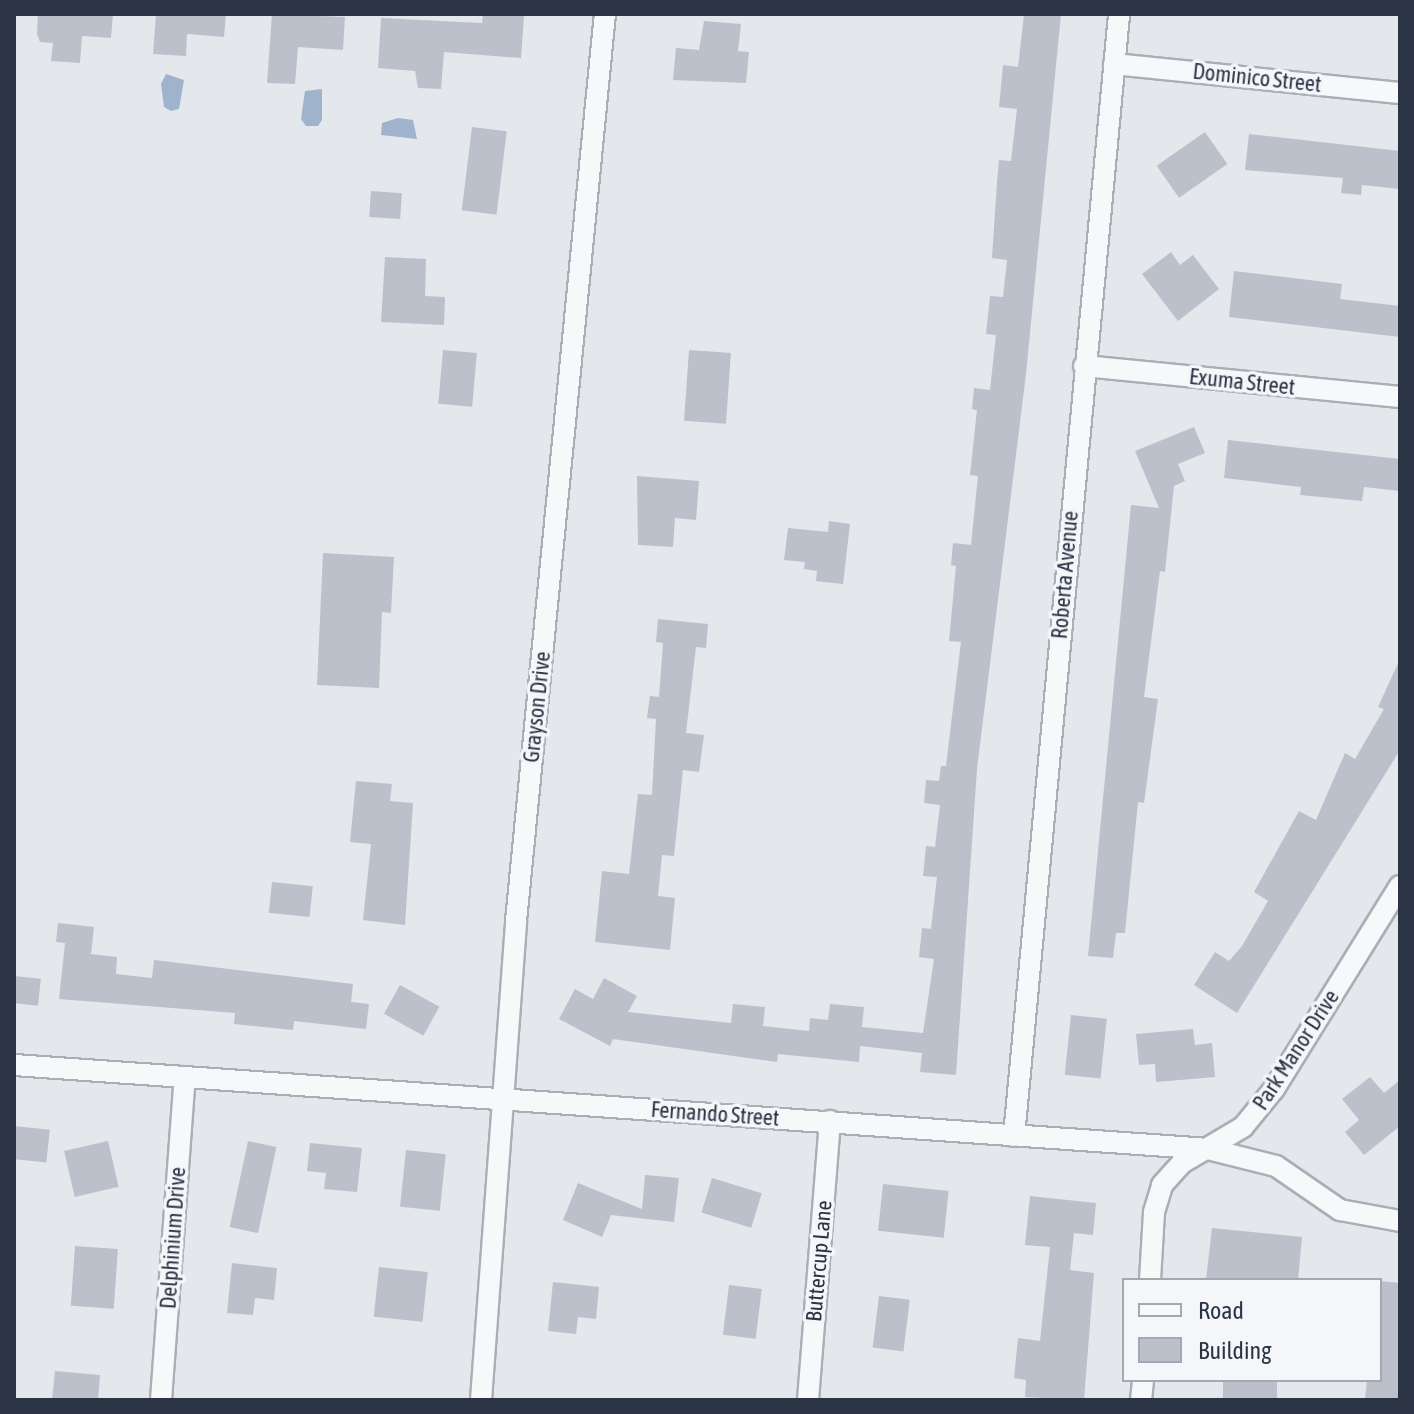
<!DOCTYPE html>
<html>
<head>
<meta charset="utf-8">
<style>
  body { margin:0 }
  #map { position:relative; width:1414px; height:1414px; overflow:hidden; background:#e4e7ec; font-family:"Asap Condensed",sans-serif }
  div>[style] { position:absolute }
  .water>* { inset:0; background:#9fb4cc }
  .building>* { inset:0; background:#bbc0ca; transform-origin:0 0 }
  .roads { filter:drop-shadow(2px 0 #a9aeb7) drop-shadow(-2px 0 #a9aeb7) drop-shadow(0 2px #a9aeb7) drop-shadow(0 -2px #a9aeb7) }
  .minor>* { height:20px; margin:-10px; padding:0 10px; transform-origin:10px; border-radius:10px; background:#f7f8fa }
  span { translate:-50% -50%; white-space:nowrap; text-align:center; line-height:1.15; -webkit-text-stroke:7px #f4f6f9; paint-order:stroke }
  .street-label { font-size:22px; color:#2b3445 }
  .frame { position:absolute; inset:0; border:16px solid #2b3445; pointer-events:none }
  .legend { position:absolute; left:1122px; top:1278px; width:260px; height:104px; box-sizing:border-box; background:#f4f6f9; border:2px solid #a4a8b1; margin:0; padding:10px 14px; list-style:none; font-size:24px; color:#2b3445 }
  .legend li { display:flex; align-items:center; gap:16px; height:40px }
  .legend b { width:40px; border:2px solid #a4a8b1 }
</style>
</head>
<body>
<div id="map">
  <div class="water">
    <div style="clip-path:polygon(166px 74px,184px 80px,179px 109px,171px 111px,164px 107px,161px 84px)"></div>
    <div style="clip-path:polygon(322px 89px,322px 120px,318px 126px,306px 126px,301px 119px,305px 91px)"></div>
    <div style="clip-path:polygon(398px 118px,413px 120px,417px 139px,381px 135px,382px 123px)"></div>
  </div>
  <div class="building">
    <div style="clip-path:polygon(38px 14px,113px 14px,111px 38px,82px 36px,80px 63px,51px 61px,53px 43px,40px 42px,37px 34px)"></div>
    <div style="clip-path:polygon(156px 14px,226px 14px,224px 37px,187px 34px,186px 56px,153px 54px)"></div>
    <div style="clip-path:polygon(272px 14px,345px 17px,343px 50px,298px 47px,295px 84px,267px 83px)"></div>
    <div style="clip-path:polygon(483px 14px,524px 16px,521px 58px,444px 52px,441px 89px,418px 88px,415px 71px,378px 68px,381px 18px,482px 23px)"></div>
    <div style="clip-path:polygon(1024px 14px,1061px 14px,1026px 374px,977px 769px,956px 1075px,920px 1072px,922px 1053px,860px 1046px,859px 1062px,778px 1054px,777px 1062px,613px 1039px,610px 1046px,559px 1019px,575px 989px,593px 999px,604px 978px,637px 996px,628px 1012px,731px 1023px,733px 1004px,765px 1007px,763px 1026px,809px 1031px,810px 1018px,828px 1020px,830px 1004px,864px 1007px,862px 1027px,923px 1033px,934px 959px,919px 957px,922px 928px,931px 929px,937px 877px,923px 876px,926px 846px,935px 847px,940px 805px,924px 803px,926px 780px,939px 781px,941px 766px,946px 766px,956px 683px,961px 642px,949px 641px,956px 566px,951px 565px,953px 543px,971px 545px,978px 476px,970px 475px,977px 410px,972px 409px,974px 388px,990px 390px,996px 335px,986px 334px,990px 296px,1003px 297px,1007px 260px,992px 258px,997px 182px,999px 160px,1011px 161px,1017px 109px,999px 107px,1003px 65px,1018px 67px)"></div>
    <div style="clip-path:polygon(704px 21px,741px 24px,738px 51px,749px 52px,746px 83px,673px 80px,676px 48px,699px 50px)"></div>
    <div style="left:472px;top:127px;width:35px;height:84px;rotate:7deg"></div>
    <div style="left:1205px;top:132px;width:39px;height:59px;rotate:55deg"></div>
    <div style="clip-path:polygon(1249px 134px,1400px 151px,1400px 189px,1362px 185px,1361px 195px,1341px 193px,1343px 178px,1245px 170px)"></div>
    <div style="left:371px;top:191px;width:31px;height:26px;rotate:4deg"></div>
    <div style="clip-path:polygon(1171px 252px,1180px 265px,1193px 255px,1219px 289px,1178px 321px,1142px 274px)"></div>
    <div style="clip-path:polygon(385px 257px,426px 259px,425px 296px,445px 297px,444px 325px,381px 322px)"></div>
    <div style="clip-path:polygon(1234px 271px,1342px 284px,1340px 299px,1400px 306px,1400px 337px,1229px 317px)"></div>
    <div style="left:443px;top:350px;width:34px;height:54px;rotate:5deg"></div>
    <div style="left:689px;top:350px;width:42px;height:71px;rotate:4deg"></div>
    <div style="clip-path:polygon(1194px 427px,1205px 453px,1178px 464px,1185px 481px,1174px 486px,1165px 572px,1160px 571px,1144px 697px,1158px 699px,1144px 803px,1138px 802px,1125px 933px,1116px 933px,1113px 958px,1088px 956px,1131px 505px,1159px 508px,1135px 451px)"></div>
    <div style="clip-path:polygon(1228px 440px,1400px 459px,1400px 491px,1364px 487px,1362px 501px,1300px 495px,1301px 487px,1224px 478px)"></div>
    <div style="clip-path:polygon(637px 476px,699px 481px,696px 520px,675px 518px,673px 547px,638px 545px)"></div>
    <div style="clip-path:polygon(829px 521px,850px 524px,843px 584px,816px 581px,817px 571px,804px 569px,805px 562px,784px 560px,788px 528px,828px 532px)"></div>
    <div style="clip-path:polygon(323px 553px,394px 557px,391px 613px,382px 612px,379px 688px,317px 685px)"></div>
    <div style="clip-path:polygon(658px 619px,708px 624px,706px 648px,696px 647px,686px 733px,704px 735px,699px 772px,683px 770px,674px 856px,662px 855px,658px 896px,675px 898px,670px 950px,595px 942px,602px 871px,629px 874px,638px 794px,652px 795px,656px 719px,647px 718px,650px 696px,659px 697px,663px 643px,656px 642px)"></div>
    <div style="clip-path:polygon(1400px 659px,1400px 750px,1237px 1013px,1194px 985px,1215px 952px,1229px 961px,1242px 946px,1268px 901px,1254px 892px,1299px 811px,1316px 820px,1345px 753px,1355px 759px,1384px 709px,1378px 707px)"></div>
    <div style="clip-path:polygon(356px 781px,392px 784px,390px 801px,413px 803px,405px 925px,363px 920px,371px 844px,350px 842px)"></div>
    <div style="left:272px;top:882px;width:41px;height:31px;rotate:6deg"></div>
    <div style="clip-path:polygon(58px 923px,94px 927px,91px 954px,117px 957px,116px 974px,152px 978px,154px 960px,353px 984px,351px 1002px,369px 1004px,366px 1029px,294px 1021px,293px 1030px,234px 1024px,235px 1013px,59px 999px,65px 943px,56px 942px)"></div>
    <div style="left:14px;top:976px;width:27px;height:27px;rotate:6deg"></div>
    <div style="left:400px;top:985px;width:45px;height:33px;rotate:29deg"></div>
    <div style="left:1071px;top:1015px;width:36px;height:60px;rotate:6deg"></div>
    <div style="clip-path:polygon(1193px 1029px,1195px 1045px,1212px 1043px,1215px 1077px,1156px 1082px,1155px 1064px,1139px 1065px,1136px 1034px)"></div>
    <div style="clip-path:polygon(1370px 1077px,1384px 1093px,1400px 1080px,1400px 1126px,1364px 1155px,1345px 1132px,1359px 1120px,1342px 1099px)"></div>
    <div style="left:14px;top:1126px;width:36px;height:33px;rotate:6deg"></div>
    <div style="left:108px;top:1141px;width:47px;height:45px;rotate:77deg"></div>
    <div style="left:248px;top:1141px;width:29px;height:88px;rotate:12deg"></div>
    <div style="clip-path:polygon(310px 1143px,362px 1148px,357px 1192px,324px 1189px,326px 1173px,307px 1171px)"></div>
    <div style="left:406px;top:1150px;width:40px;height:57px;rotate:6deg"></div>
    <div style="clip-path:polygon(645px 1175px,679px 1178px,674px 1222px,611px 1215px,602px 1237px,563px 1220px,578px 1183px,642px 1209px)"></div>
    <div style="left:712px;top:1178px;width:52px;height:36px;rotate:17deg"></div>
    <div style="left:883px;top:1184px;width:66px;height:47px;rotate:6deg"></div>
    <div style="clip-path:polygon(1030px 1196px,1096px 1203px,1093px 1235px,1074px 1233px,1070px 1270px,1094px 1273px,1084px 1400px,1025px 1397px,1026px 1380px,1014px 1378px,1018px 1338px,1040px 1341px,1050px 1247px,1025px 1245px)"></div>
    <div style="clip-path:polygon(1212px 1228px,1302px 1237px,1298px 1280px,1206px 1280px)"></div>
    <div style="left:75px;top:1246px;width:43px;height:60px;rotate:4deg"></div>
    <div style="clip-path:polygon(232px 1263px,277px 1268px,274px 1300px,255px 1298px,253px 1315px,227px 1313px)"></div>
    <div style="left:379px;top:1267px;width:49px;height:50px;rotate:6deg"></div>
    <div style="clip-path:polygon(1380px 1281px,1400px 1283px,1400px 1400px,1365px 1400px,1367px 1380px,1380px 1380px)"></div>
    <div style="clip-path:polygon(553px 1282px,599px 1287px,596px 1319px,578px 1317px,576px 1334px,548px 1331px)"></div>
    <div style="left:729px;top:1285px;width:33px;height:50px;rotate:7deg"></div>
    <div style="left:879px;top:1296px;width:31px;height:52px;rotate:7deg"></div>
    <div style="clip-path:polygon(55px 1371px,100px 1375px,98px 1400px,52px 1400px)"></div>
    <div style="left:1223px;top:1380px;width:54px;height:20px"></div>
  </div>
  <div class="roads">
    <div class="minor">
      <div style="left:1114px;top:64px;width:287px;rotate:5.8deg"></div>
      <div style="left:1084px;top:366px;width:318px;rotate:5.6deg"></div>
      <div style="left:14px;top:1065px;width:1197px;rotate:4.02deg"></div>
      <div style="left:1208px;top:1149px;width:70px;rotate:14deg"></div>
      <div style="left:1276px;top:1166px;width:78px;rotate:34.5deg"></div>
      <div style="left:1340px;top:1210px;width:61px;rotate:10.4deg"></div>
      <div style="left:1014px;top:1136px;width:1127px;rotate:-84.65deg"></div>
      <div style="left:1150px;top:1280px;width:68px;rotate:-86.6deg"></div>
      <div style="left:1154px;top:1212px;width:28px;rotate:-73deg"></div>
      <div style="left:1162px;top:1185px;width:30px;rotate:-48deg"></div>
      <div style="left:1182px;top:1163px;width:71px;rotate:-30.5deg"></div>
      <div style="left:1243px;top:1127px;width:49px;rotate:-50.8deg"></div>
      <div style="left:1274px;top:1089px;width:239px;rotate:-58.2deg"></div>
      <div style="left:161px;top:1400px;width:324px;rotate:-85.8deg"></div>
      <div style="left:481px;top:1400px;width:480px;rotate:-85.8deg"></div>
      <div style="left:516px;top:921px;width:911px;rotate:-84.4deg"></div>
      <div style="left:808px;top:1400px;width:280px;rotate:-85.5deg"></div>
      <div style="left:1141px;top:1400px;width:20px;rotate:-84deg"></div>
    </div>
  </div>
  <div class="street-label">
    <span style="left:1257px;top:78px;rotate:6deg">Dominico Street</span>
    <span style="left:1242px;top:382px;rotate:6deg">Exuma Street</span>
    <span style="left:1065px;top:575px;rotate:-85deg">Roberta Avenue</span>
    <span style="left:537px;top:707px;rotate:-84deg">Grayson Drive</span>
    <span style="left:1296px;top:1050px;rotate:-57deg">Park Manor Drive</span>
    <span style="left:715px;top:1114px;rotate:4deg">Fernando Street</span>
    <span style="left:173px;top:1238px;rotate:-86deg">Delphinium Drive</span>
    <span style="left:819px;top:1261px;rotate:-85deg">Buttercup Lane</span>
  </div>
  <div class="frame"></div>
  <ul class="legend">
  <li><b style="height:10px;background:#f7f8fa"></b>Road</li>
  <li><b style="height:22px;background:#bbc0ca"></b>Building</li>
  </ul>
</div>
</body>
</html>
